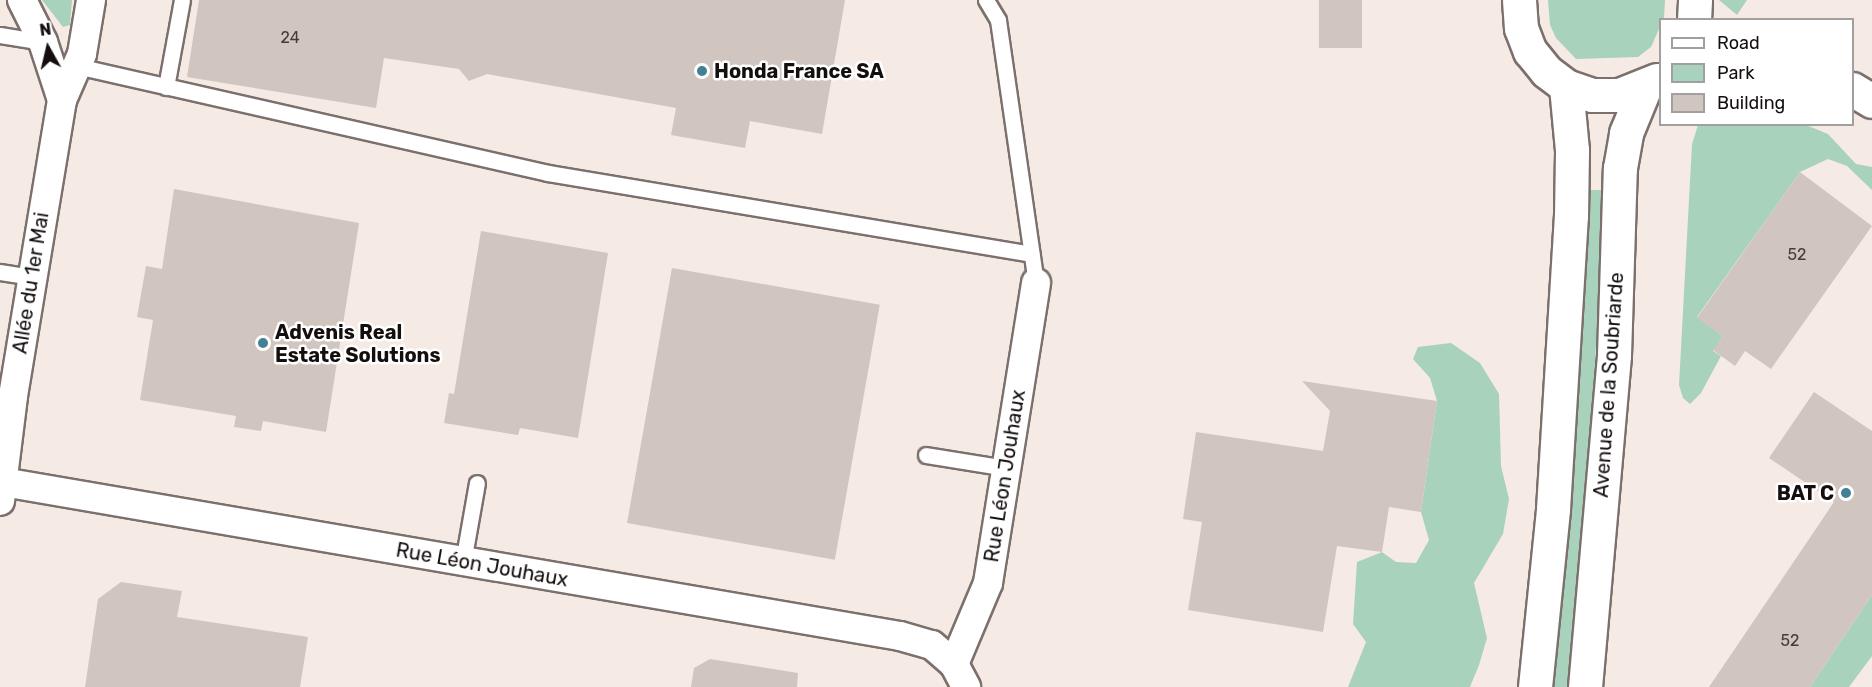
<!DOCTYPE html>
<html>
<head>
<meta charset="utf-8">
<style>
  body { margin:0 }
  #map { position:relative; width:1872px; height:687px; overflow:hidden; background:#f6eae5; font-family:Rubik,sans-serif }
  div>[style] { position:absolute }
  .green>* { inset:0; background:#a8d2bc }
  .building>* { inset:0; background:#d1c5c0; transform-origin:0 0 }
  .roads { filter:drop-shadow(2px 0 #7b706c) drop-shadow(-2px 0 #7b706c) drop-shadow(0 2px #7b706c) drop-shadow(0 -2px #7b706c) }
  .lane>* { height:15px; margin:-7.5px; padding:0 7.5px; transform-origin:7.5px; border-radius:7.5px; background:#fff }
  .street>* { height:28px; margin:-14px; padding:0 14px; transform-origin:14px; border-radius:14px; background:#fff }
  .secondary>* { height:33px; margin:-16.5px; padding:0 16.5px; transform-origin:16.5px; border-radius:16.5px; background:#fff }
  .dots>* { width:16px; height:16px; translate:-50% -50%; box-sizing:border-box; border:3px solid #fff; border-radius:50% }
  span { translate:-50% -50%; white-space:nowrap; text-align:center; line-height:1.15; -webkit-text-stroke:5px #fff; paint-order:stroke }
  .number-label { font-size:16px; color:#433c3a }
  .number-label span { -webkit-text-stroke-width:0 }
  .poi-label { font-size:20px; color:#140f0e; font-weight:700 }
  .left { translate:0 -50%; text-align:left }
  .right { translate:-100% -50%; text-align:right }
  .street-label { font-size:20px; color:#140f0e }
  .legend { position:absolute; left:1659px; top:18px; width:195px; height:108px; box-sizing:border-box; background:#fff; border:2px solid #a19f9f; margin:0; padding:8px 10px; list-style:none; font-size:18px; color:#140f0e }
  .legend li { display:flex; align-items:center; gap:12px; height:30px }
  .legend b { width:30px; border:2px solid #a19f9f }
  .north { position:absolute; left:18px; top:18px; width:60px; height:60px; -webkit-text-stroke:4px #fff; paint-order:stroke; rotate:352deg; font-size:16px; font-weight:700; line-height:24px; text-align:center; color:#140f0e }
  .north::after { content:''; display:block; margin:auto; width:21px; height:27px; background:#140f0e; clip-path:polygon(50% 0,100% 100%,50% 72%,0 100%) }
</style>
</head>
<body>
<div id="map">
  <div class="green">
    <div style="clip-path:polygon(42px 0,72px 0,70px 25px,63px 27px)"></div>
    <div style="clip-path:polygon(1548px 0,1665px 0,1664px 18px,1651px 47px,1638px 57px,1576px 59px,1556px 38px,1550px 25px)"></div>
    <div style="clip-path:polygon(1719px 0,1747px 0,1737px 15px)"></div>
    <div style="clip-path:polygon(1698px 125px,1806px 125px,1828px 134px,1856px 164px,1872px 167px,1872px 190px,1847px 166px,1828px 159px,1800px 172px,1697px 317px,1723px 336px,1713px 351px,1721px 356px,1701px 393px,1690px 404px,1683px 398px,1679px 385px,1692px 144px)"></div>
    <div style="clip-path:polygon(1589px 190px,1605px 190px,1589px 465px,1568px 687px,1552px 687px,1573px 463px)"></div>
    <div style="clip-path:polygon(1451px 343px,1480px 363px,1499px 394px,1501px 466px,1509px 499px,1503px 534px,1474px 583px,1487px 638px,1479px 665px,1470px 687px,1348px 687px,1366px 642px,1353px 624px,1357px 562px,1382px 552px,1396px 562px,1416px 563px,1429px 540px,1421px 512px,1437px 401px,1430px 378px,1413px 359px,1418px 347px)"></div>
    <div style="clip-path:polygon(1872px 595px,1872px 656px,1849px 687px,1810px 687px)"></div>
  </div>
  <div class="building">
    <div style="clip-path:polygon(199px 0,845px 0,822px 134px,750px 121px,745px 148px,671px 135px,676px 108px,487px 74px,469px 81px,459px 69px,384px 58px,376px 108px,187px 77px)"></div>
    <div style="left:1319px;top:0;width:43px;height:48px"></div>
    <div style="clip-path:polygon(1800px 172px,1872px 226px,1771px 369px,1745px 351px,1735px 366px,1713px 350px,1723px 336px,1697px 318px)"></div>
    <div style="clip-path:polygon(174px 189px,359px 223px,326px 432px,263px 421px,261px 431px,234px 427px,236px 416px,140px 400px,153px 320px,137px 317px,146px 266px,162px 269px)"></div>
    <div style="clip-path:polygon(481px 231px,608px 253px,578px 438px,520px 428px,518px 435px,444px 423px,449px 393px,454px 394px)"></div>
    <div style="left:672px;top:268px;width:211px;height:259px;rotate:10deg"></div>
    <div style="clip-path:polygon(1302px 381px,1437px 401px,1421px 512px,1389px 507px,1382px 552px,1337px 546px,1323px 632px,1188px 610px,1202px 522px,1183px 519px,1196px 432px,1323px 451px,1330px 411px)"></div>
    <div style="clip-path:polygon(1814px 392px,1872px 431px,1872px 595px,1810px 687px,1709px 687px,1834px 502px,1769px 458px)"></div>
    <div style="clip-path:polygon(121px 582px,182px 591px,177px 617px,308px 637px,300px 687px,85px 687px,98px 599px)"></div>
    <div style="clip-path:polygon(710px 659px,798px 673px,797px 687px,691px 687px,694px 668px)"></div>
  </div>
  <div class="roads">
    <div class="lane">
      <div style="left:986px;top:0;width:23px;rotate:59deg"></div>
      <div style="left:998px;top:20px;width:266px;rotate:81.8deg"></div>
      <div style="left:0;top:35px;width:44px;rotate:9.2deg"></div>
      <div style="left:77px;top:66px;width:483px;rotate:12.8deg"></div>
      <div style="left:548px;top:173px;width:490px;rotate:9.5deg"></div>
      <div style="left:166px;top:87px;width:88px;rotate:-79.6deg"></div>
      <div style="left:0;top:272px;width:32px;rotate:9deg"></div>
      <div style="left:926px;top:455px;width:81px;rotate:9.2deg"></div>
      <div style="left:463px;top:562px;width:80px;rotate:-80deg"></div>
    </div>
    <div class="street">
      <div style="left:22px;top:0;width:47px;rotate:63.4deg"></div>
      <div style="left:43px;top:42px;width:61px;rotate:71.9deg"></div>
      <div style="left:62px;top:100px;width:50px;rotate:-66.5deg"></div>
      <div style="left:82px;top:54px;width:55px;rotate:-80.5deg"></div>
      <div style="left:3px;top:482px;width:910px;rotate:9.74deg"></div>
      <div style="left:900px;top:636px;width:33px;rotate:16deg"></div>
      <div style="left:932px;top:645px;width:29px;rotate:41deg"></div>
      <div style="left:954px;top:664px;width:26px;rotate:62deg"></div>
      <div style="left:0;top:501px;width:106px;rotate:-82.9deg"></div>
      <div style="left:13px;top:396px;width:300px;rotate:-80.6deg"></div>
      <div style="left:954px;top:664px;width:88px;rotate:-67.2deg"></div>
      <div style="left:988px;top:583px;width:304px;rotate:-80.9deg"></div>
    </div>
    <div class="secondary">
      <div style="left:1519px;top:0;width:28px;rotate:86deg"></div>
      <div style="left:1521px;top:28px;width:25px;rotate:69deg"></div>
      <div style="left:1530px;top:51px;width:26px;rotate:51deg"></div>
      <div style="left:1546px;top:71px;width:25px;rotate:37deg"></div>
      <div style="left:1566px;top:86px;width:28px;rotate:19deg"></div>
      <div style="left:1592px;top:95px;width:27px"></div>
      <div style="left:1619px;top:95px;width:41px;rotate:-21.5deg"></div>
      <div style="left:1694px;top:20px;width:20px;rotate:-87deg"></div>
      <div style="left:1852px;top:89px;width:23px;rotate:31deg"></div>
      <div style="left:1535px;top:687px;width:179px;rotate:-84.2deg"></div>
      <div style="left:1553px;top:509px;width:294px;rotate:-86.5deg"></div>
      <div style="left:1571px;top:216px;width:66px;rotate:-89.1deg"></div>
      <div style="left:1572px;top:150px;width:64px;rotate:-95.4deg"></div>
      <div style="left:1585px;top:687px;width:333px;rotate:-85deg"></div>
      <div style="left:1614px;top:355px;width:187px;rotate:-88.2deg"></div>
      <div style="left:1620px;top:168px;width:36px;rotate:-80deg"></div>
      <div style="left:1626px;top:133px;width:50px;rotate:-67.6deg"></div>
    </div>
  </div>
  <div class="dots">
    <div style="left:702px;top:71px;background:#418095"></div>
    <div style="left:263px;top:343px;background:#418095"></div>
    <div style="left:1846px;top:493px;background:#418095"></div>
  </div>
  <div class="number-label">
    <span style="left:290px;top:38px">24</span>
    <span style="left:1797px;top:255px">52</span>
    <span style="left:1790px;top:641px">52</span>
  </div>
  <div class="poi-label">
    <span class="left" style="left:714px;top:71px">Honda France SA</span>
    <span class="left" style="left:275px;top:344px">Advenis Real<br>Estate Solutions</span>
    <span class="right" style="left:1834px;top:493px">BAT C</span>
  </div>
  <div class="street-label">
    <span style="left:31px;top:283px;rotate:-81deg">Allée du 1er Mai</span>
    <span style="left:1609px;top:385px;rotate:-86deg">Avenue de la Soubriarde</span>
    <span style="left:1005px;top:476px;rotate:-81deg">Rue Léon Jouhaux</span>
    <span style="left:482px;top:565px;rotate:10deg">Rue Léon Jouhaux</span>
  </div>
  <ul class="legend">
  <li><b style="height:8px;background:#fff"></b>Road</li>
  <li><b style="height:16px;background:#a8d2bc"></b>Park</li>
  <li><b style="height:16px;background:#d1c5c0"></b>Building</li>
  </ul>
  <div class="north">N</div>
</div>
</body>
</html>
